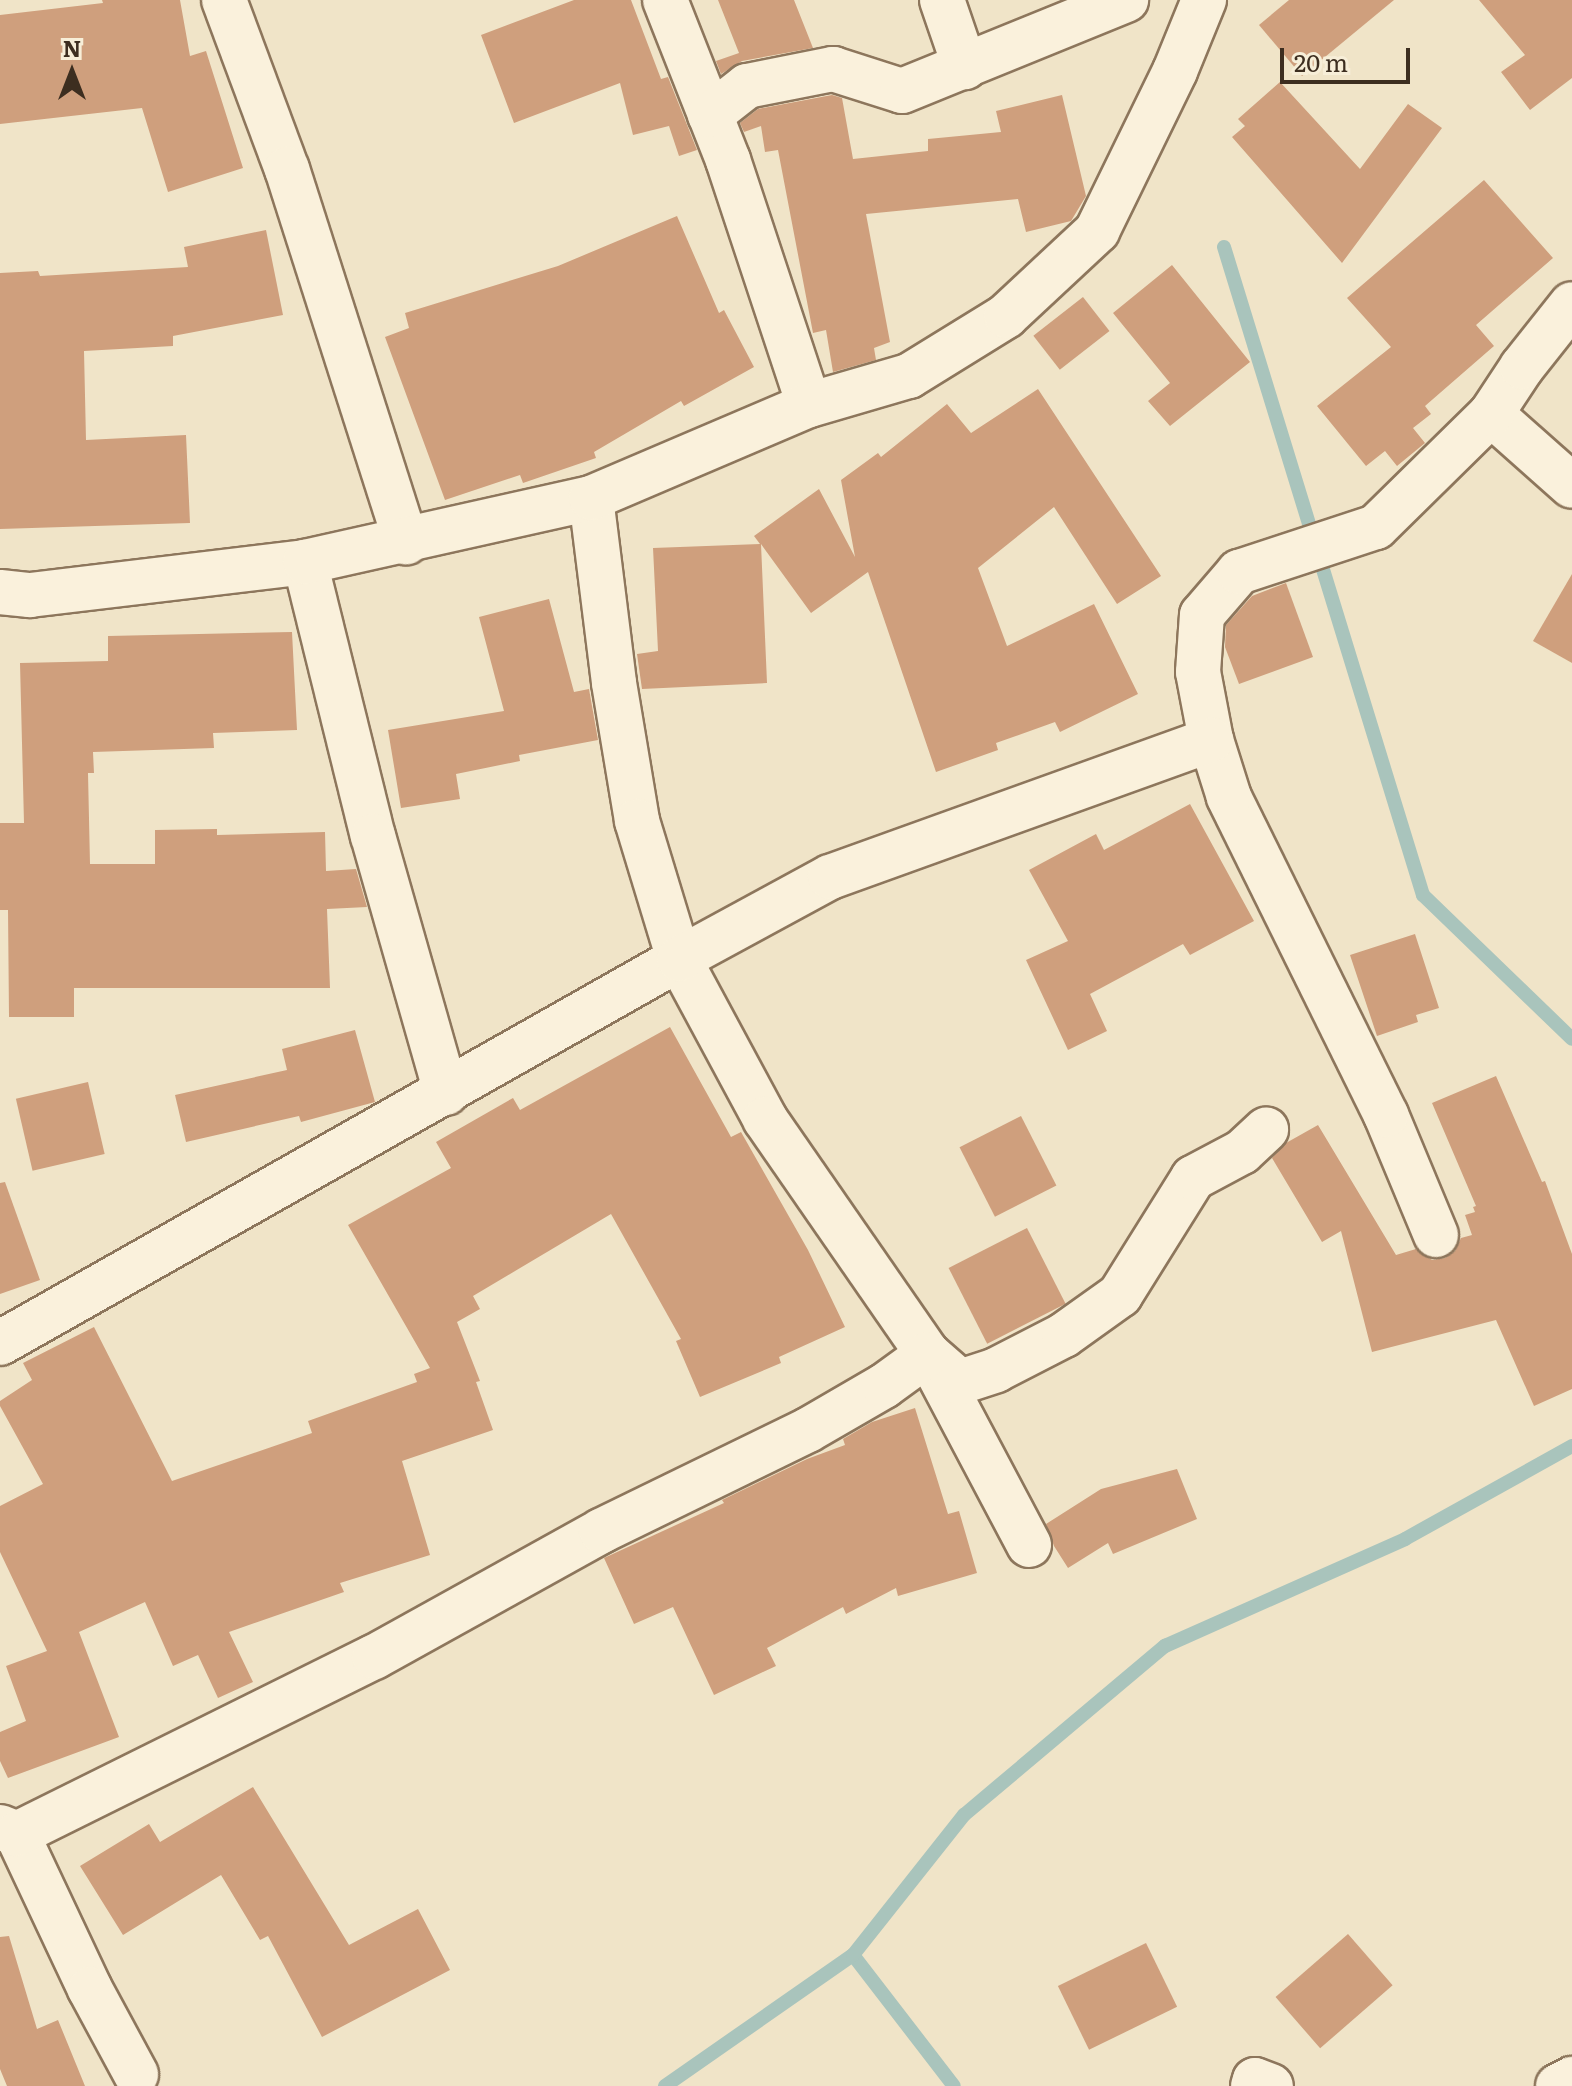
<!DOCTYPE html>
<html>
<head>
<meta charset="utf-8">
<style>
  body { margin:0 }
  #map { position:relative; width:1572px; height:2086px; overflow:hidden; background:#f0e4c8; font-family:Literata,serif }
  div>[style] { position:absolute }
  .stream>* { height:14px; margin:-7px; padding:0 7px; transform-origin:7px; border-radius:7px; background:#a9c4bc }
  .building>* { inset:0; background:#cf9f7d; transform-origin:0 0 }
  .roads { filter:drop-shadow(2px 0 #8d765c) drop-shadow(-2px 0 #8d765c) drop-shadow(0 2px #8d765c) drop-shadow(0 -2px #8d765c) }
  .street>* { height:44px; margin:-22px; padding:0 22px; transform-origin:22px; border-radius:22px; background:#faf1dc }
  span { translate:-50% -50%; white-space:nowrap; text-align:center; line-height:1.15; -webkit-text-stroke:6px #f7eed8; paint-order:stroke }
  .north { position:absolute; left:32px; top:32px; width:80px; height:80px; -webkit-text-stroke:6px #f7eed8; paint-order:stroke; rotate:0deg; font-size:22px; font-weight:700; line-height:32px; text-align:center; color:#3d2e20 }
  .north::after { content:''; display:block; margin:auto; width:28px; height:36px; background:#3d2e20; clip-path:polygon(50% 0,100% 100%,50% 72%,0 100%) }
  .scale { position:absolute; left:1280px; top:48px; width:130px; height:36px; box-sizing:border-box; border:4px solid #3d2e20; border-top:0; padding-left:10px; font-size:24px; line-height:28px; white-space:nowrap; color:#3d2e20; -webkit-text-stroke:6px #f7eed8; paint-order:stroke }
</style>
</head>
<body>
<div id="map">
  <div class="stream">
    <div style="left:1224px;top:247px;width:678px;rotate:72.93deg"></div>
    <div style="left:1423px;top:895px;width:207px;rotate:44deg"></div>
    <div style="left:853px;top:1955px;width:165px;rotate:52.4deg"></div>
    <div style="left:665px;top:2086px;width:229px;rotate:-34.9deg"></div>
    <div style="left:853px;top:1955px;width:179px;rotate:-51.6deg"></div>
    <div style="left:964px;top:1815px;width:263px;rotate:-40.1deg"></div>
    <div style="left:1165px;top:1646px;width:263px;rotate:-24deg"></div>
    <div style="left:1405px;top:1539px;width:191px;rotate:-29.1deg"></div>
  </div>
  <div class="building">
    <div style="clip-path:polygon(102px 0,180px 0,190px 56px,206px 51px,243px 168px,168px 192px,142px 108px,0 124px,0 15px,103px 3px)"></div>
    <div style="clip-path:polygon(574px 0,631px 0,661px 79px,668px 77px,697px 150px,679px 156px,669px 126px,633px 135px,620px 83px,514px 123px,481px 35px)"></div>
    <div style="clip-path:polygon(718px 0,794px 0,813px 48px,742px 61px,721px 74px,716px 61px,739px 53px)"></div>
    <div style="clip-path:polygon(1289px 0,1394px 0,1302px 76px,1259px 25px)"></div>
    <div style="clip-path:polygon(1479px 0,1572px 0,1572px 78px,1530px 110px,1501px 72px,1525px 55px)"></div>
    <div style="clip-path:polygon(1280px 82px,1360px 169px,1408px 104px,1442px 128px,1342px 263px,1232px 137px,1245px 126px,1238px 119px)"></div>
    <div style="clip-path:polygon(832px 95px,842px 98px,853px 159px,928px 151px,928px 139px,1001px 132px,996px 111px,1062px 95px,1086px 196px,1071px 221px,1026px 232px,1018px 199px,866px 214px,890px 342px,874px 348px,876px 360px,833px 372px,826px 330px,813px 333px,778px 150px,765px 152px,761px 126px,744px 132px,740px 123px,758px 109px)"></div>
    <div style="clip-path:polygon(1484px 180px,1553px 258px,1476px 325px,1494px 346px,1425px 406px,1431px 414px,1413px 428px,1425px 443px,1397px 466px,1385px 451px,1366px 466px,1317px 406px,1391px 347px,1347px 298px)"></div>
    <div style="clip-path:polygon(677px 216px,719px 313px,724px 310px,754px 367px,684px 406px,681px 401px,594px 452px,596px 458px,523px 483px,520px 475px,445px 500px,385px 337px,409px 328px,405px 313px,558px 266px)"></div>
    <div style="clip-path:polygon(266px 230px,283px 315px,173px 336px,173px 346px,84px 351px,86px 440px,186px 435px,190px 523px,0 529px,0 273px,38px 271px,40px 276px,188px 267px,184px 247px)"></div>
    <div style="clip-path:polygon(1172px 265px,1250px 362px,1170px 426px,1148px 401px,1170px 383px,1113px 313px)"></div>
    <div style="left:1083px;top:297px;width:43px;height:63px;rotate:52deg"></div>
    <div style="clip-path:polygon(1038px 389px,1161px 576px,1117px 604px,1054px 507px,978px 568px,1007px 646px,1094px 604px,1138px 694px,1060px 732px,1055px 722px,996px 743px,998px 750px,936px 772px,868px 572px,811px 613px,761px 544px,767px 683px,642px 689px,637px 654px,658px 651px,653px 548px,760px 544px,754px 536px,819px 489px,855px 557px,841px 480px,878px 453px,881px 457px,947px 404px,971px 433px)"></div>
    <div style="clip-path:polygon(1572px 574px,1572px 663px,1533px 641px)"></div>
    <div style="clip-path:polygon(1286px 583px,1313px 657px,1239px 684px,1225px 647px,1226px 625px,1252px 596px)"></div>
    <div style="clip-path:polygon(549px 599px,574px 692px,589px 689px,598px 740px,519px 755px,520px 761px,456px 774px,460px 799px,401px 808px,388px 730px,504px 711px,479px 617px)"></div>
    <div style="clip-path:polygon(292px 632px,297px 730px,213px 733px,214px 748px,93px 752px,94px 773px,88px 773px,90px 864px,155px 864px,155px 830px,217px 829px,217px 835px,325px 832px,326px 871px,356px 869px,367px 907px,327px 909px,330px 988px,74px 988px,74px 1017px,9px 1017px,8px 910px,0 910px,0 823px,24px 823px,20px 663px,108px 661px,108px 636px)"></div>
    <div style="clip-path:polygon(1190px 804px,1254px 921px,1190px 955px,1183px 944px,1090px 994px,1107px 1031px,1068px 1050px,1026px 960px,1068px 941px,1029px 870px,1096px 834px,1104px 850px)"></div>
    <div style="clip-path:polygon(1415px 934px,1439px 1008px,1416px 1015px,1418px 1022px,1377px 1036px,1350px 955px)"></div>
    <div style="clip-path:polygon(670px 1027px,731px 1137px,741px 1132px,808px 1250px,845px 1327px,779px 1357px,781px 1363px,700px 1397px,676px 1341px,681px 1339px,611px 1214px,473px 1296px,480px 1309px,457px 1322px,480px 1381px,476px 1382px,493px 1430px,402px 1461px,430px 1555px,340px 1583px,344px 1592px,229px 1632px,253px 1682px,218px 1698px,198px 1655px,173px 1666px,145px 1602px,79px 1632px,119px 1737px,8px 1778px,0 1761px,0 1732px,26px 1721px,6px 1666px,47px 1651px,0 1552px,0 1506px,43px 1484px,0 1406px,0 1401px,32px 1380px,23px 1363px,94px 1327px,172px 1481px,312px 1433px,308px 1421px,417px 1382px,414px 1374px,430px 1368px,348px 1225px,451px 1168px,436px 1142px,513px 1098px,520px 1110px)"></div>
    <div style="clip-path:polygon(355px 1030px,375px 1102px,301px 1122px,299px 1116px,186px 1142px,175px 1095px,287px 1070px,282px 1049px)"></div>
    <div style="clip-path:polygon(1496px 1076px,1542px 1182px,1545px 1181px,1572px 1254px,1572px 1389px,1534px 1406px,1496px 1320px,1372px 1352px,1341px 1231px,1322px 1242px,1272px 1158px,1286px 1143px,1318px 1125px,1396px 1255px,1416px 1249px,1432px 1260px,1445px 1258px,1455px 1251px,1461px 1238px,1472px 1235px,1465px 1215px,1475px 1212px,1473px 1207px,1476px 1206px,1432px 1103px)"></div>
    <div style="left:88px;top:1082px;width:74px;height:74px;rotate:77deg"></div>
    <div style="left:1021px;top:1116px;width:78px;height:69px;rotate:63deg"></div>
    <div style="clip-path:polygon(5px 1182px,40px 1280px,0 1294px,0 1183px)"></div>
    <div style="left:1027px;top:1228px;width:85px;height:88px;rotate:63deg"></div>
    <div style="clip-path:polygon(915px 1408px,948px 1514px,959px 1511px,977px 1573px,898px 1596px,896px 1588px,846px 1614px,843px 1607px,767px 1648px,776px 1666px,714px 1695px,673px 1607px,634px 1624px,604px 1558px,724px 1503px,722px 1500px,807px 1459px,845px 1445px,843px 1439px,872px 1422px)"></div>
    <div style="clip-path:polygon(1177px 1469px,1197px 1519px,1113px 1554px,1108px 1543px,1068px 1568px,1054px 1546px,1046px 1524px,1101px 1489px)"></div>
    <div style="clip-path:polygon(253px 1787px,349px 1945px,418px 1909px,450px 1970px,322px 2037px,268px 1936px,260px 1940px,221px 1875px,123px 1935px,80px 1866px,149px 1824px,160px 1842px)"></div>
    <div style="left:1348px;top:1934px;width:68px;height:96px;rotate:49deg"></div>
    <div style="clip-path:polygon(9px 1936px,37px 2029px,58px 2020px,85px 2086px,7px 2086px,0 2069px,0 1937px)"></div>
    <div style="left:1146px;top:1943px;width:71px;height:98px;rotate:64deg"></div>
  </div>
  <div class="roads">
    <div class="street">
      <div style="left:224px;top:0;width:180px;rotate:69.6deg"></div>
      <div style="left:287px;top:169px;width:392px;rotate:72.3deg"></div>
      <div style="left:665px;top:0;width:172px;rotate:68.5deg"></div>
      <div style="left:728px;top:160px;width:258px;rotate:71.7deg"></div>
      <div style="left:942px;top:0;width:71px;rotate:71.1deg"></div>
      <div style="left:710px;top:115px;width:47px;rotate:-38.1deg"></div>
      <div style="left:747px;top:86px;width:88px;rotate:-11.2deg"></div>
      <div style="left:833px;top:69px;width:72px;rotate:17.7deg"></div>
      <div style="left:902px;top:91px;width:242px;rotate:-22.1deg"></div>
      <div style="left:1491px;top:414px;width:108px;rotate:41.6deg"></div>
      <div style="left:591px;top:498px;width:186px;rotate:82.9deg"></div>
      <div style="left:614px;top:683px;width:140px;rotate:80.5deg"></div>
      <div style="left:637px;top:821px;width:144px;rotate:73.1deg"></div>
      <div style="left:679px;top:959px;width:182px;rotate:61.7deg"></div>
      <div style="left:765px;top:1119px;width:286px;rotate:55.3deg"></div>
      <div style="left:928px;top:1354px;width:216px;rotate:62.1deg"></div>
      <div style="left:305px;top:562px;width:282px;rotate:76.1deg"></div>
      <div style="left:373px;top:836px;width:267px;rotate:74.1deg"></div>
      <div style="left:0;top:592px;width:30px;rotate:6deg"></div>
      <div style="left:30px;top:595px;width:277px;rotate:-6.8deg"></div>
      <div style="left:305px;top:562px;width:293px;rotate:-12.6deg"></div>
      <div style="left:591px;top:498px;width:237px;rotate:-23.1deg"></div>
      <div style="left:809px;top:405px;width:104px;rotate:-16.2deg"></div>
      <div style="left:909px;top:376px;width:114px;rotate:-31.7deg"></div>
      <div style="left:1006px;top:316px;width:125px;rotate:-43deg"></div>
      <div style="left:1097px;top:231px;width:178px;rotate:-64deg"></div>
      <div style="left:1175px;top:71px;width:77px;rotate:-67.8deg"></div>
      <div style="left:1436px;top:1235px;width:130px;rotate:-112.6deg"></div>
      <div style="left:1386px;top:1115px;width:355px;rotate:-116.3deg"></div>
      <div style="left:1229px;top:797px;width:60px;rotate:-107.5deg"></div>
      <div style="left:1211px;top:740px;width:69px;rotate:-100.8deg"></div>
      <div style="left:1198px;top:672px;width:57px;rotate:-86deg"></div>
      <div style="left:1202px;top:615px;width:57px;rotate:-49.3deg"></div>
      <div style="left:1239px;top:572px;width:144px;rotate:-18.2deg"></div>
      <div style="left:1376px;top:527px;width:161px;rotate:-44.5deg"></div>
      <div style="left:1491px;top:414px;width:56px;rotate:-56.6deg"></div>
      <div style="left:1522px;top:367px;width:80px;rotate:-51.6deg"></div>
      <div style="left:0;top:1343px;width:780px;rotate:-29.49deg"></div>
      <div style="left:679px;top:959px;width:172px;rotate:-28.5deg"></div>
      <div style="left:830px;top:877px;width:405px;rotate:-19.8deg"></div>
      <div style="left:928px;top:1354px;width:43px;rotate:41.2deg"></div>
      <div style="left:960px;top:1382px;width:38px;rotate:-18deg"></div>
      <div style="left:996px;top:1370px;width:76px;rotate:-27.2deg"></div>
      <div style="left:1064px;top:1335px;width:69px;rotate:-35.5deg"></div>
      <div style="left:1120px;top:1295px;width:138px;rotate:-58deg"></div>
      <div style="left:1193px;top:1178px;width:55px;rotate:-28deg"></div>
      <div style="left:1242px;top:1152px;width:33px;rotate:-43deg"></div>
      <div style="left:0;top:1827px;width:18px;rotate:22deg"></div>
      <div style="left:17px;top:1834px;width:171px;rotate:64.8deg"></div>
      <div style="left:90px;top:1989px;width:97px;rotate:61.6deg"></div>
      <div style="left:17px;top:1834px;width:398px;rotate:-26.4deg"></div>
      <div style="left:374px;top:1657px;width:260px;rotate:-29deg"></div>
      <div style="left:601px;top:1531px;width:230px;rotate:-26deg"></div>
      <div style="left:808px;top:1430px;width:88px;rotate:-30.1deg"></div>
      <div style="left:884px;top:1386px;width:54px;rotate:-36deg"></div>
      <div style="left:1253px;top:2086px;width:6px;rotate:-72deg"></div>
      <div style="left:1255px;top:2080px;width:17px;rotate:21deg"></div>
      <div style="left:1558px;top:2086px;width:16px;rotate:-27deg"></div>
    </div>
  </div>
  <div class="north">N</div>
  <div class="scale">20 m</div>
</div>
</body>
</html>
